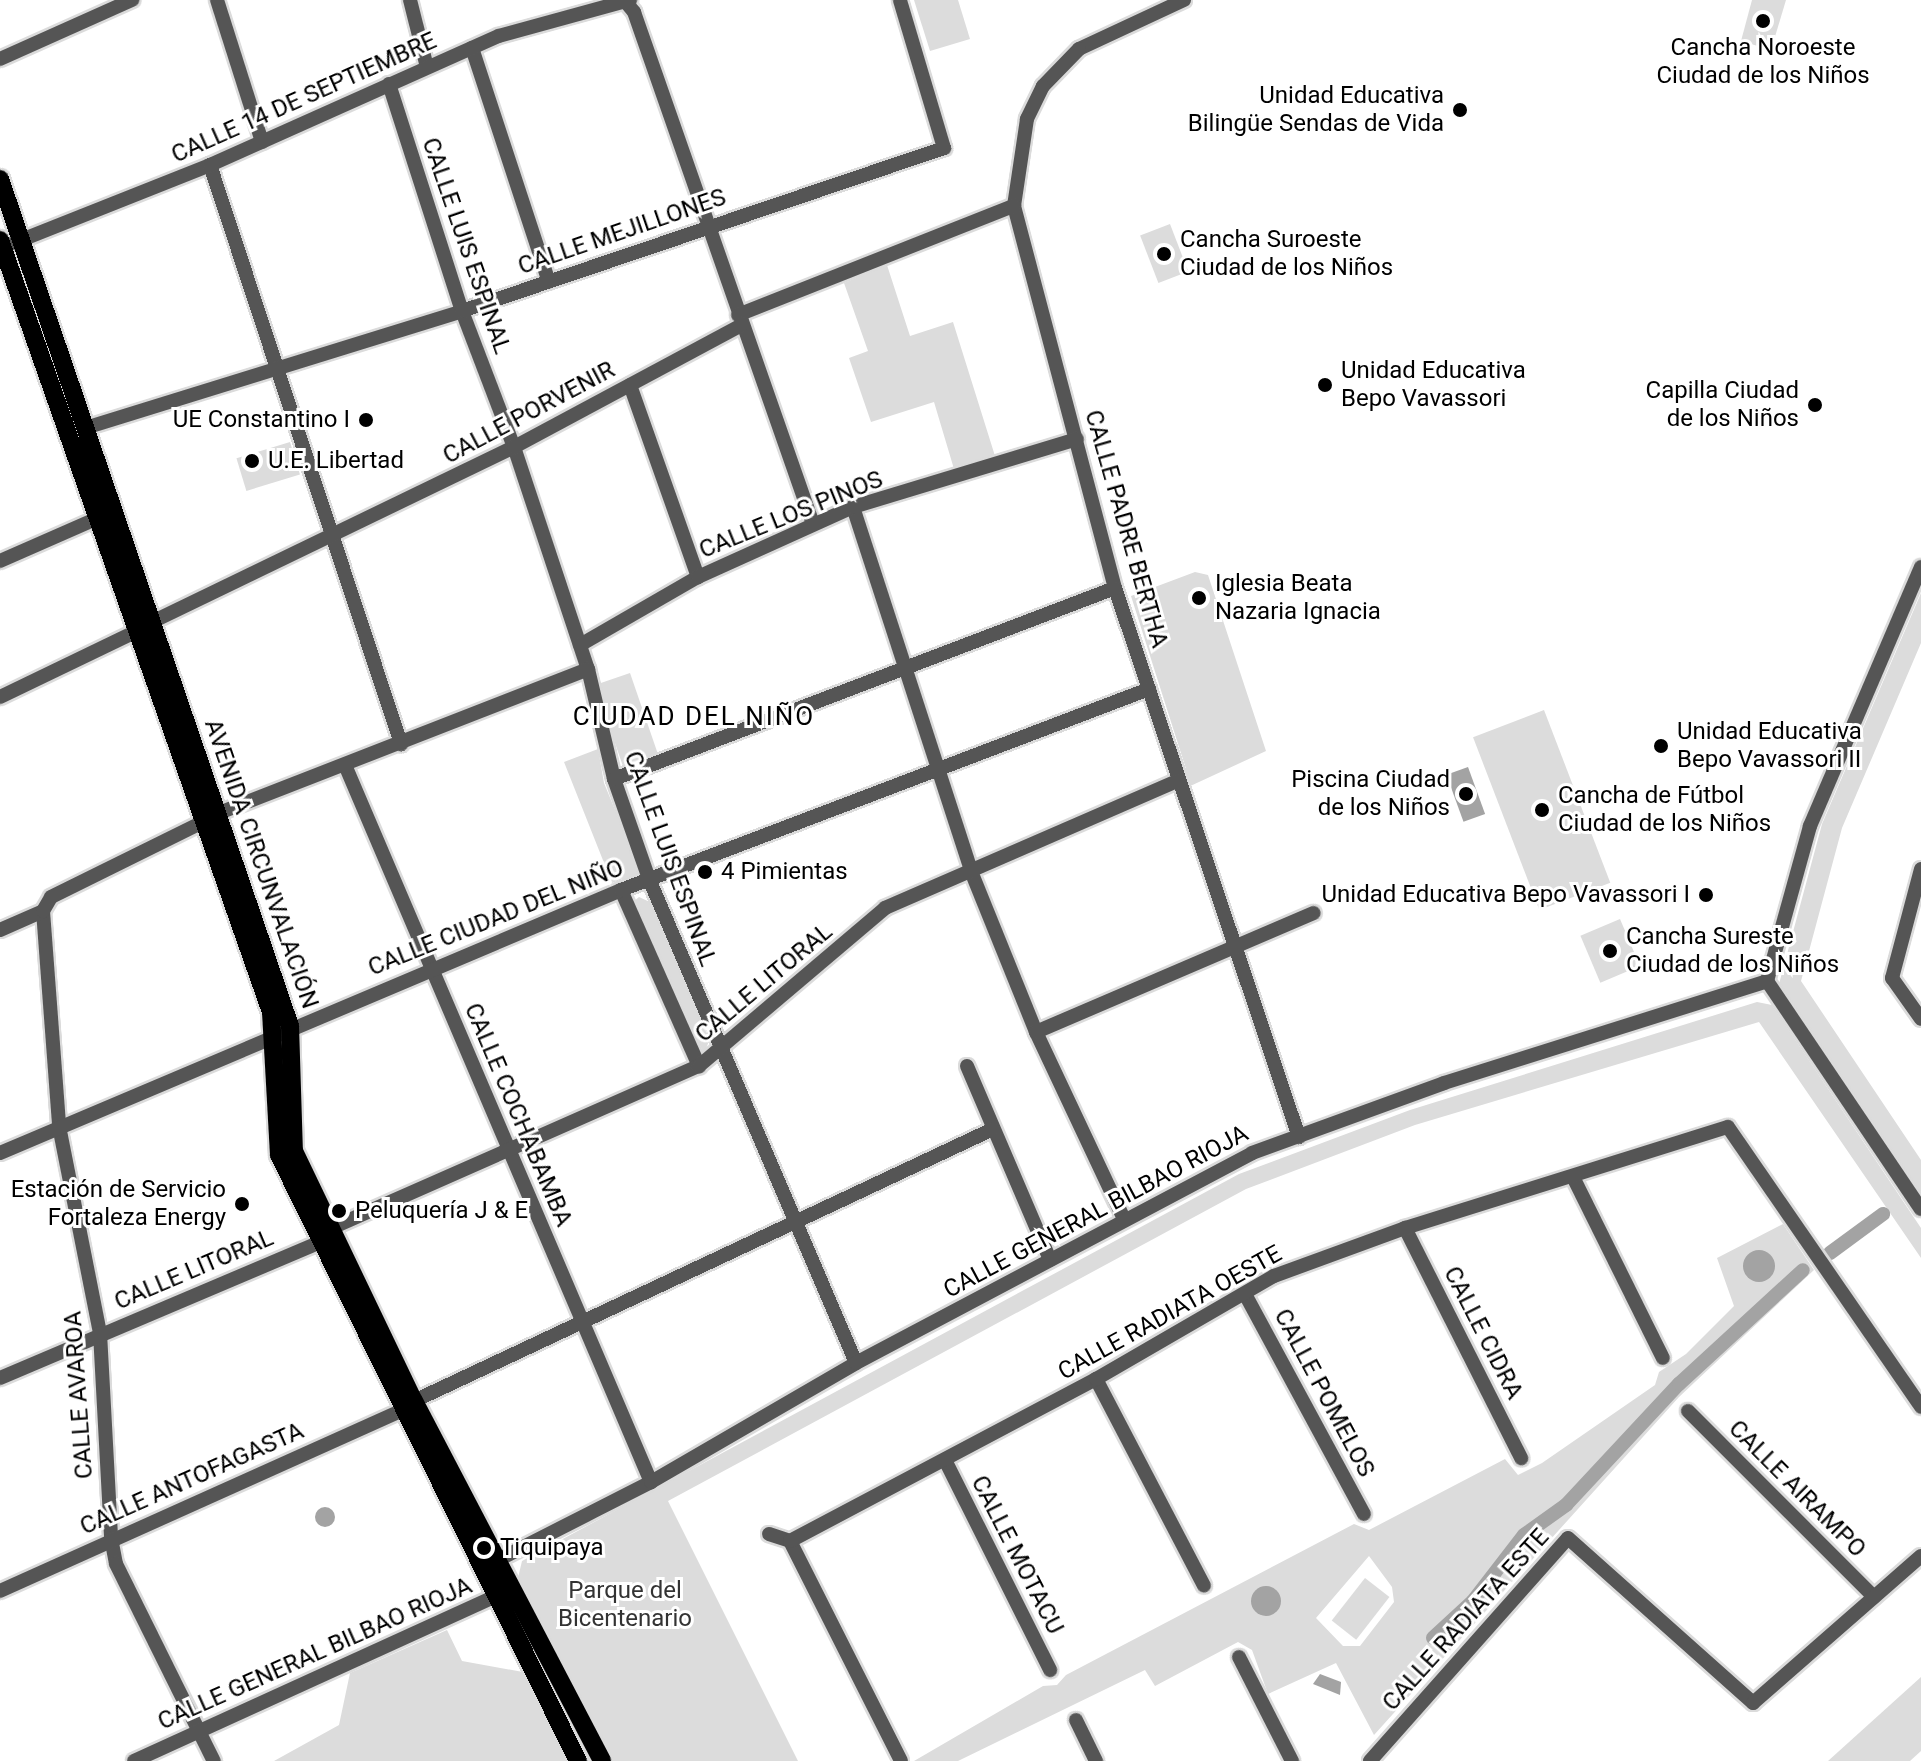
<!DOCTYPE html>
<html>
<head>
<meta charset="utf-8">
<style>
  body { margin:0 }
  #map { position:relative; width:1921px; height:1761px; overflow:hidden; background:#fff; font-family:Roboto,sans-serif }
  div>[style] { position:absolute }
  .green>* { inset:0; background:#dcdcdc; transform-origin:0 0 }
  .water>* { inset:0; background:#a3a3a3; transform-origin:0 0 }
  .round { border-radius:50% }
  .canal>* { height:14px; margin:-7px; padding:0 7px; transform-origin:7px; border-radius:7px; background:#a3a3a3 }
  .roads { filter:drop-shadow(2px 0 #dbdbdb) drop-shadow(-2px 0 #dbdbdb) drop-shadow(0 2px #dbdbdb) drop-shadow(0 -2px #dbdbdb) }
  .minor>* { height:14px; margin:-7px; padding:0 7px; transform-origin:7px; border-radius:7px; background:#555 }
  .major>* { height:18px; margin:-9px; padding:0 9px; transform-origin:9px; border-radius:9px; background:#000 }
  .dots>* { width:22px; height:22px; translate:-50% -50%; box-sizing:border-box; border:4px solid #fff; border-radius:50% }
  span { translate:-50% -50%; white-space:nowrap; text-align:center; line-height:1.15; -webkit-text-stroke:6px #fff; paint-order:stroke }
  .poi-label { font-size:24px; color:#000 }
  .right { translate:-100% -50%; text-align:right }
  .left { translate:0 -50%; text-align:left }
  .street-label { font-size:24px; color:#000 }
  .park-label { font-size:24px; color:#333 }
  .neighbourhood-label { font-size:26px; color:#000; letter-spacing:2px }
</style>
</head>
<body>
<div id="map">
  <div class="green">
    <div style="clip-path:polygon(914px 0,958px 0,970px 39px,930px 51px)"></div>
    <div style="clip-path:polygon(1752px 0,1786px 0,1771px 50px,1741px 41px)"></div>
    <div style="left:1170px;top:224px;width:51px;height:32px;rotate:69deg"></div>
    <div style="clip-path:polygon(887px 265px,910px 336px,953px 322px,995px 456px,954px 469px,934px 402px,871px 422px,849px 358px,868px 351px,844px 283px)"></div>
    <div style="left:290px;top:442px;width:34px;height:56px;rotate:73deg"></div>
    <div style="clip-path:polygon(1195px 572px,1208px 575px,1266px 751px,1186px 788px,1186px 769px,1131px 596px)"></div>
    <div style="clip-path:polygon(1921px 593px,1921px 643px,1842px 828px,1801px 981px,1921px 1160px,1921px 1193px,1779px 984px,1822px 824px)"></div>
    <div style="left:630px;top:673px;width:86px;height:37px;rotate:71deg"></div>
    <div style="left:1544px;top:710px;width:185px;height:76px;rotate:69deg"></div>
    <div style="clip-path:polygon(598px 749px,604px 783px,641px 873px,612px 883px,564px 762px)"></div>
    <div style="clip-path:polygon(639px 897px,652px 903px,709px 1041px,704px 1054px,633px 902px)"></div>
    <div style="left:1620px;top:919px;width:51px;height:43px;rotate:67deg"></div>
    <div style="clip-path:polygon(1757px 1002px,1772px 1005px,1921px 1228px,1921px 1258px,1759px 1022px,1415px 1125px,1246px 1189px,668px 1501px,798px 1761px,611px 1761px,517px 1582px,522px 1561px,1239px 1174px,1410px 1110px)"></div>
    <div style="clip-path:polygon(evenodd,1783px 1224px,1814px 1270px,1679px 1397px,1374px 1735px,1336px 1663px,1268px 1694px,1252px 1650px,1238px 1642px,1155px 1686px,1145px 1670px,958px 1761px,914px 1761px,1043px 1686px,1057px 1685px,1066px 1675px,1354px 1524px,1369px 1530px,1505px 1459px,1518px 1475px,1542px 1463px,1655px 1385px,1659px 1372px,1686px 1354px,1734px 1306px,1717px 1258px,1783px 1224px,1369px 1556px,1392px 1587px,1394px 1602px,1360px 1646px,1343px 1646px,1316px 1618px,1369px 1556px)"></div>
    <div style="left:1365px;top:1578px;width:31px;height:54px;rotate:38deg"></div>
    <div style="clip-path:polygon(447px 1630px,462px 1661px,523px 1672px,569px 1761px,274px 1761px,339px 1725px,350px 1673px)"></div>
    <div style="clip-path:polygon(1921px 1677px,1921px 1751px,1910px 1761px,1828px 1761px)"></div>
  </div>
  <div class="water">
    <div style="left:1468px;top:767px;width:50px;height:23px;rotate:70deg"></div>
    <div class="round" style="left:1743px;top:1250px;width:32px;height:32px"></div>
    <div class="round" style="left:315px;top:1507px;width:20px;height:20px"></div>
    <div class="round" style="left:1251px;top:1586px;width:30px;height:30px"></div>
    <div style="clip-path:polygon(1320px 1674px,1341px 1682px,1340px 1695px,1313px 1684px)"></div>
  </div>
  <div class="canal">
    <div style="left:1830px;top:1253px;width:66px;rotate:-36.3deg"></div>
    <div style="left:1433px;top:1638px;width:54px;rotate:-42.8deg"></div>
    <div style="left:1473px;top:1601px;width:83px;rotate:-52.3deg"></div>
    <div style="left:1524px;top:1535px;width:52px;rotate:-35.5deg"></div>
    <div style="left:1566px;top:1505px;width:166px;rotate:-47deg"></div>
    <div style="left:1679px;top:1384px;width:168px;rotate:-42.6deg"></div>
  </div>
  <div class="roads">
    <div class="minor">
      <div style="left:217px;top:0;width:149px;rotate:72.4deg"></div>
      <div style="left:410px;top:0;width:69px;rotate:75.8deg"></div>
      <div style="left:624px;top:0;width:16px;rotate:50deg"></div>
      <div style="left:634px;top:12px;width:542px;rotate:70.73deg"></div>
      <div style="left:1184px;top:0;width:116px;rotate:155deg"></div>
      <div style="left:1079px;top:49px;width:52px;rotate:134.2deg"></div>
      <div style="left:1043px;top:86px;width:37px;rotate:116deg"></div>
      <div style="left:1027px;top:119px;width:88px;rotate:98.5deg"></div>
      <div style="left:1014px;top:206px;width:395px;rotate:75.2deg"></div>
      <div style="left:1115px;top:588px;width:579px;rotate:71.47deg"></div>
      <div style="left:472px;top:48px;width:246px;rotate:71.8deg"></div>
      <div style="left:0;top:59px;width:145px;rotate:-24.1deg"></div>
      <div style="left:389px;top:84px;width:238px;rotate:72.2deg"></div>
      <div style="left:462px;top:311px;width:146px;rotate:69.1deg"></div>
      <div style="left:514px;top:447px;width:234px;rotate:71.6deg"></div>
      <div style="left:588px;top:669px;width:113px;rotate:76.7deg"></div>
      <div style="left:614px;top:779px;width:106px;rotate:70.7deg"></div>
      <div style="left:649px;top:879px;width:526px;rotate:66.84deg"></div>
      <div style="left:210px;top:165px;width:610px;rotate:71.74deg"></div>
      <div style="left:14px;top:243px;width:211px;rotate:-21.7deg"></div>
      <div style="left:210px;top:165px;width:316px;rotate:-24.1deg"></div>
      <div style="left:499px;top:36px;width:136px;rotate:-15.4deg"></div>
      <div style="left:738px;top:315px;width:297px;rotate:-21.6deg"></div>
      <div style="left:630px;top:385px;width:204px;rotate:70.5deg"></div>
      <div style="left:85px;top:428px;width:395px;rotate:-17.2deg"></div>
      <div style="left:462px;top:311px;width:509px;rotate:-18.68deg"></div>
      <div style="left:944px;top:148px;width:154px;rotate:-106.6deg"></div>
      <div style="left:853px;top:507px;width:383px;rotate:72deg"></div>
      <div style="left:971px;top:871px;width:174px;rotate:68deg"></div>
      <div style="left:1036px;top:1032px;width:207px;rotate:64.8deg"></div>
      <div style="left:0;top:561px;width:109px;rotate:-23.7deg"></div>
      <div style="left:1921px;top:567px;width:282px;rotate:113.2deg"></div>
      <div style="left:1810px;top:826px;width:161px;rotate:105.5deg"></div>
      <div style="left:1767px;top:981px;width:275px;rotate:56deg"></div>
      <div style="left:154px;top:621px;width:400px;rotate:-25.8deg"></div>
      <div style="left:514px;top:447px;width:259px;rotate:-28.2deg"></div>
      <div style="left:580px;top:645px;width:136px;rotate:-30deg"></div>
      <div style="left:698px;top:577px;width:170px;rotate:-24.3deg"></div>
      <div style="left:853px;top:507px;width:234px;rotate:-16.9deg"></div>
      <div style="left:0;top:697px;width:154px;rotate:-25.7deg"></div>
      <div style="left:345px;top:765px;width:780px;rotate:66.89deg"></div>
      <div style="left:614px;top:779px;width:536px;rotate:-20.87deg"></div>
      <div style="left:219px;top:813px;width:396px;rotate:-21.3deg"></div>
      <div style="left:1921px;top:869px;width:113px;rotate:104.9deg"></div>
      <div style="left:1892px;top:978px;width:50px;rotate:54.7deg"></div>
      <div style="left:621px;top:890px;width:193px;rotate:66.1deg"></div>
      <div style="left:43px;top:911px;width:216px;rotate:85.7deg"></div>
      <div style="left:59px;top:1126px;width:211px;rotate:78.8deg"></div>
      <div style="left:100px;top:1333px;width:205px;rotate:86.9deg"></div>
      <div style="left:111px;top:1538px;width:26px;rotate:79deg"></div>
      <div style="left:116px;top:1564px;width:220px;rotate:63.6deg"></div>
      <div style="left:0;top:930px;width:47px;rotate:-23.8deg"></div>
      <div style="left:43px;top:911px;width:16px;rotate:-60deg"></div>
      <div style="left:51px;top:897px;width:172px;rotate:-26.3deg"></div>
      <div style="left:1036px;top:1032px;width:302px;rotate:-23.2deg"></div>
      <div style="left:967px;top:1066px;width:211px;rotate:66.8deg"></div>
      <div style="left:0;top:1153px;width:674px;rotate:-22.95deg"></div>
      <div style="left:621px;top:890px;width:565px;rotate:-20.84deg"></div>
      <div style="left:1573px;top:1177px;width:202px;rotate:63.6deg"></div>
      <div style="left:1405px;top:1228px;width:258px;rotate:63.2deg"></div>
      <div style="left:329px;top:1229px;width:404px;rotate:-23.8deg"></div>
      <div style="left:699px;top:1066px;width:244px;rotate:-40.3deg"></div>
      <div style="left:885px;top:908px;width:318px;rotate:-23.5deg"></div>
      <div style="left:1245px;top:1294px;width:250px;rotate:61.6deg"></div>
      <div style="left:0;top:1378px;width:345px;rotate:-23deg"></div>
      <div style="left:1096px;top:1379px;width:233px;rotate:62.4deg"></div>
      <div style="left:414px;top:1401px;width:640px;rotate:-25.16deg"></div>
      <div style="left:1688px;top:1411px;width:263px;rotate:45deg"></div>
      <div style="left:945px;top:1460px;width:235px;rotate:63.4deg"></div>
      <div style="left:769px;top:1534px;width:22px;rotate:18deg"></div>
      <div style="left:790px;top:1541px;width:246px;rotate:63.2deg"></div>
      <div style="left:790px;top:1541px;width:346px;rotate:-27.9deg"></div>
      <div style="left:1096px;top:1379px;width:206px;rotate:-30.1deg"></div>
      <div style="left:1274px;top:1276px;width:140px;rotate:-20.1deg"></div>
      <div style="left:1405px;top:1228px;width:338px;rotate:-17.4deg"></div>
      <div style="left:1728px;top:1127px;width:340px;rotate:55.4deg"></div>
      <div style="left:488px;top:1565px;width:183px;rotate:-27deg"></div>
      <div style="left:651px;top:1482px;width:237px;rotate:-30.1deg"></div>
      <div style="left:856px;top:1363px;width:448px;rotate:-27.9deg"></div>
      <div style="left:1252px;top:1153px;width:204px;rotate:-20deg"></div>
      <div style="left:1444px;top:1083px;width:339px;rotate:-17.5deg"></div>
      <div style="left:0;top:1591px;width:441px;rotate:-24.2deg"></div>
      <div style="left:1239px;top:1657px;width:117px;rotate:63deg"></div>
      <div style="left:1076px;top:1720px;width:46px;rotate:64deg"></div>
      <div style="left:134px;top:1761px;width:408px;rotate:-24.5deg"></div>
      <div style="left:1370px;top:1761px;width:298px;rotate:-48.4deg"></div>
      <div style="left:1568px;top:1538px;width:248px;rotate:41.7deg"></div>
      <div style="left:1753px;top:1703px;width:223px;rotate:-41.2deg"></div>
    </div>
    <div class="major">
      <div style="left:0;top:179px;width:895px;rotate:71.1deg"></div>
      <div style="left:290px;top:1026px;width:125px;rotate:88.2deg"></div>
      <div style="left:294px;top:1151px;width:277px;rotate:64.4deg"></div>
      <div style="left:414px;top:1401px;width:406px;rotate:62.4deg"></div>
      <div style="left:0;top:240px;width:818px;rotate:70.66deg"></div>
      <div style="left:271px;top:1012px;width:143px;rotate:86.8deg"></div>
      <div style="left:279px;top:1155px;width:676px;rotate:63.74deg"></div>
    </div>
  </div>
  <div class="dots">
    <div style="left:1763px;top:21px;background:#000"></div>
    <div style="left:1460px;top:110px;background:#000"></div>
    <div style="left:1164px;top:254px;background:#000"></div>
    <div style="left:1325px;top:385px;background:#000"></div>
    <div style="left:1815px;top:405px;background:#000"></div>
    <div style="left:366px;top:420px;background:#000"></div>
    <div style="left:252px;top:461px;background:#000"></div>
    <div style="left:1199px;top:598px;background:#000"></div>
    <div style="left:1661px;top:746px;background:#000"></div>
    <div style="left:1466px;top:794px;background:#000"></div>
    <div style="left:1542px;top:810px;background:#000"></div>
    <div style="left:705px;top:872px;background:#000"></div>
    <div style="left:1706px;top:895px;background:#000"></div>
    <div style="left:1610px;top:951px;background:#000"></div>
    <div style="left:242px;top:1204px;background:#000"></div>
    <div style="left:339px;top:1211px;background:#000"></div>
    <div style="left:484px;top:1548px;background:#000"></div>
  </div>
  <div class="poi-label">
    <span style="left:1763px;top:62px">Cancha Noroeste<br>Ciudad de los Niños</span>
    <span class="right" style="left:1444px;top:110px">Unidad Educativa<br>Bilingüe Sendas de Vida</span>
    <span class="left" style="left:1180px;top:254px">Cancha Suroeste<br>Ciudad de los Niños</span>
    <span class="left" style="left:1341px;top:385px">Unidad Educativa<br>Bepo Vavassori</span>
    <span class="right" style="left:1799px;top:405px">Capilla Ciudad<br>de los Niños</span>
    <span class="right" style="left:350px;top:420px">UE Constantino I</span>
    <span class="left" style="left:268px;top:461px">U.E. Libertad</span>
    <span class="left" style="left:1215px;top:598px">Iglesia Beata<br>Nazaria Ignacia</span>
    <span class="left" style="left:1677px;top:746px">Unidad Educativa<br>Bepo Vavassori II</span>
    <span class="right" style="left:1450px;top:794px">Piscina Ciudad<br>de los Niños</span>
    <span class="left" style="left:1558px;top:810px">Cancha de Fútbol<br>Ciudad de los Niños</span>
    <span class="left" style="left:721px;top:872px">4 Pimientas</span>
    <span class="right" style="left:1690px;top:895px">Unidad Educativa Bepo Vavassori I</span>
    <span class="left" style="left:1626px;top:951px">Cancha Sureste<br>Ciudad de los Niños</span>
    <span class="right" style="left:226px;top:1204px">Estación de Servicio<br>Fortaleza Energy</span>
    <span class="left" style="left:355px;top:1211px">Peluquería J &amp; E</span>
    <span class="left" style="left:500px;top:1548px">Tiquipaya</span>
  </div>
  <div class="street-label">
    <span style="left:304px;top:98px;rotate:-24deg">CALLE 14 DE SEPTIEMBRE</span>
    <span style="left:622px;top:232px;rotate:-19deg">CALLE MEJILLONES</span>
    <span style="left:466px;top:246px;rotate:71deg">CALLE LUIS ESPINAL</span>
    <span style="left:529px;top:413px;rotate:-28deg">CALLE PORVENIR</span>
    <span style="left:791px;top:515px;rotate:-22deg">CALLE LOS PINOS</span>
    <span style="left:1126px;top:529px;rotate:74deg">CALLE PADRE BERTHA</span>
    <span style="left:670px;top:859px;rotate:70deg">CALLE LUIS ESPINAL</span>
    <span style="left:261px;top:864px;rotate:71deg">AVENIDA CIRCUNVALACIÓN</span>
    <span style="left:496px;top:918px;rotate:-22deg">CALLE CIUDAD DEL NIÑO</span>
    <span style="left:764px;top:983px;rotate:-40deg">CALLE LITORAL</span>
    <span style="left:518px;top:1115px;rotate:67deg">CALLE COCHABAMBA</span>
    <span style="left:1096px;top:1212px;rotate:-28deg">CALLE GENERAL BILBAO RIOJA</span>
    <span style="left:194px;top:1270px;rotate:-23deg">CALLE LITORAL</span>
    <span style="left:1170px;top:1313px;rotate:-29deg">CALLE RADIATA OESTE</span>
    <span style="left:1483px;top:1333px;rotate:63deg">CALLE CIDRA</span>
    <span style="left:1324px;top:1393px;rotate:62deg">CALLE POMELOS</span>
    <span style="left:79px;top:1395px;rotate:-94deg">CALLE AVAROA</span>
    <span style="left:192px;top:1479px;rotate:-24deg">CALLE ANTOFAGASTA</span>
    <span style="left:1797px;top:1489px;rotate:45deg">CALLE AIRAMPO</span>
    <span style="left:1017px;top:1555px;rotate:63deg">CALLE MOTACU</span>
    <span style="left:1466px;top:1620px;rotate:-48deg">CALLE RADIATA ESTE</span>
    <span style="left:315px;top:1654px;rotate:-24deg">CALLE GENERAL BILBAO RIOJA</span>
  </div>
  <div class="park-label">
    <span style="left:625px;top:1605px">Parque del<br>Bicentenario</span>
  </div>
  <div class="neighbourhood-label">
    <span style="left:694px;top:717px">CIUDAD DEL NIÑO</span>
  </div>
</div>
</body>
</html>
